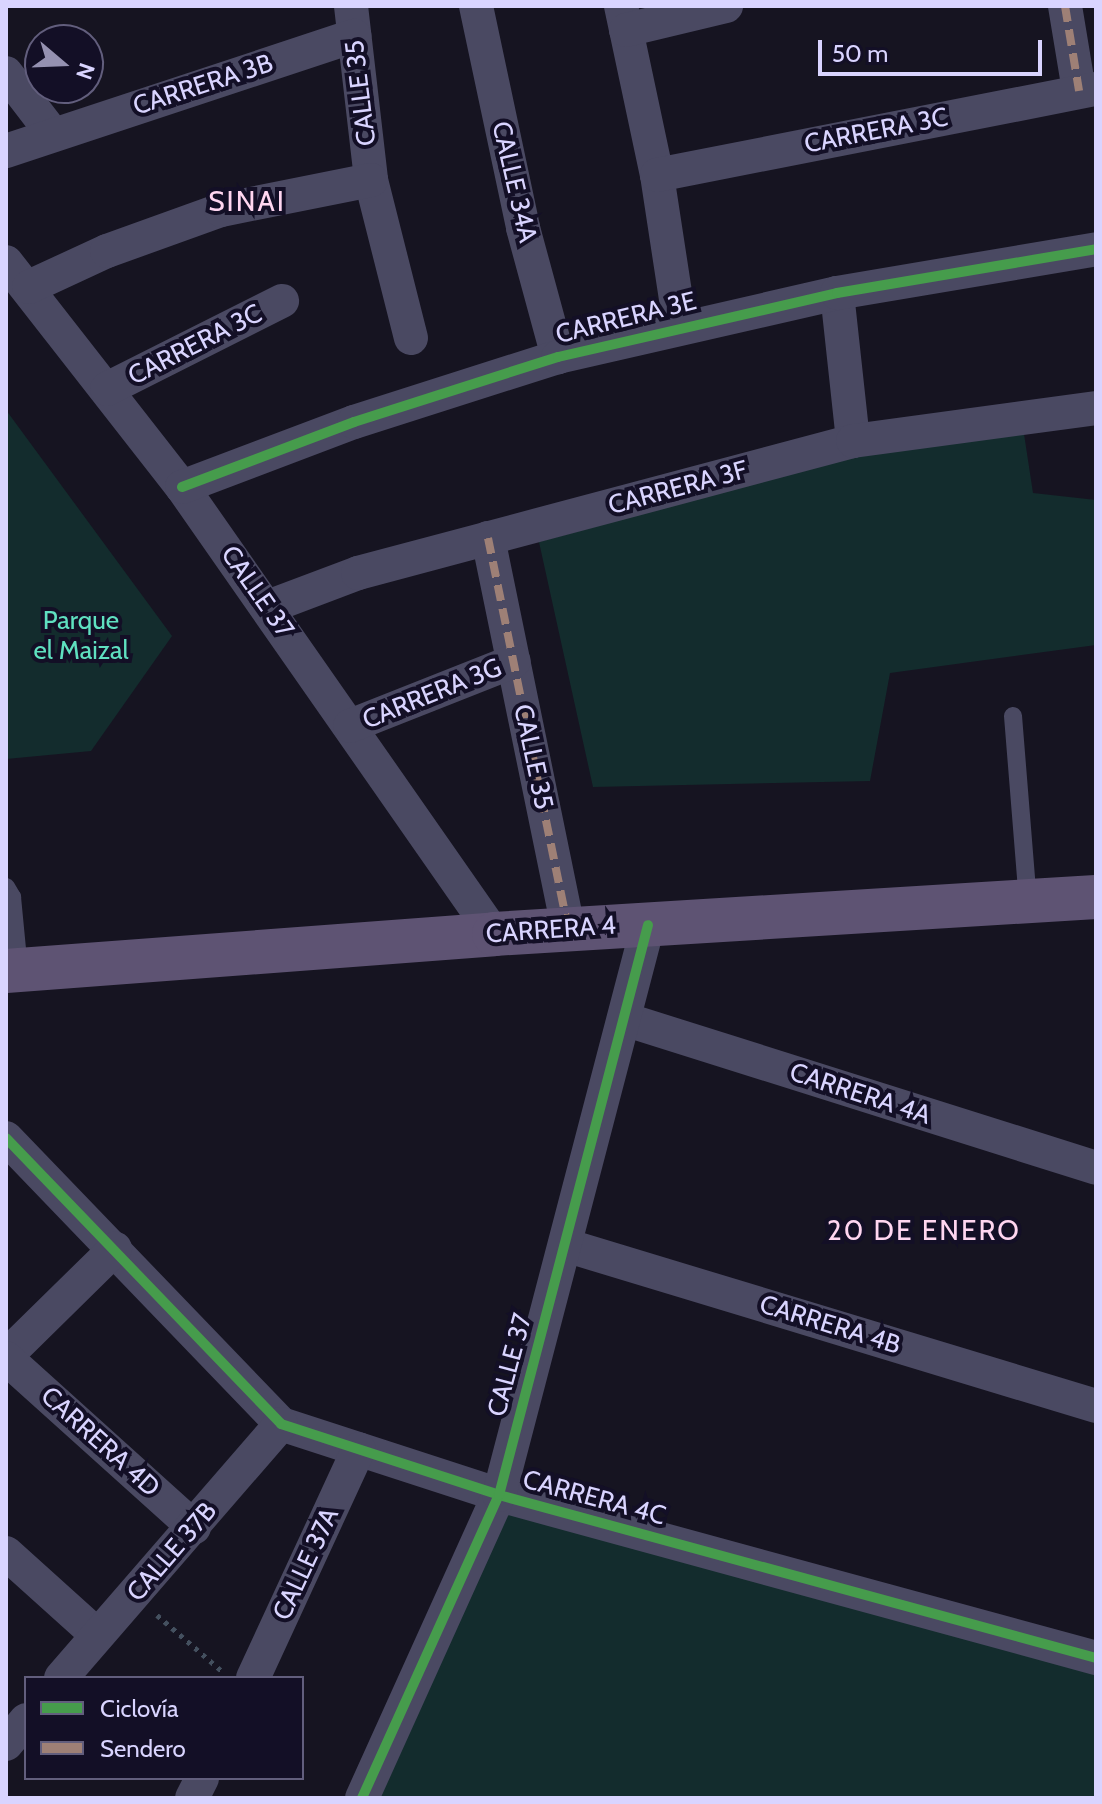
<!DOCTYPE html>
<html>
<head>
<meta charset="utf-8">
<style>
  body { margin:0 }
  #map { position:relative; width:1102px; height:1804px; overflow:hidden; background:#161421; font-family:Cabin,sans-serif }
  div>[style] { position:absolute }
  .green>* { inset:0; background:#132c2d }
  .path>* { height:5px; margin-top:-2.5px; transform-origin:0; background:repeating-linear-gradient(90deg,#44505f 0 4px,transparent 0 10px) }
  .lane>* { height:18px; margin:-9px; padding:0 9px; transform-origin:9px; border-radius:9px; background:#4a4962 }
  .street>* { height:34px; margin:-17px; padding:0 17px; transform-origin:17px; border-radius:17px; background:#4a4962 }
  .primary>* { height:44px; margin:-22px; padding:0 22px; transform-origin:22px; border-radius:22px; background:#5e5373 }
  .quiet>* { height:8px; margin-top:-4px; transform-origin:0; background:repeating-linear-gradient(90deg,#9e8076 0 16px,transparent 0 24px) }
  .cycleway>* { height:10px; margin:-5px; padding:0 5px; transform-origin:5px; border-radius:5px; background:#469c4c }
  span { translate:-50% -50%; white-space:nowrap; text-align:center; line-height:1.15; -webkit-text-stroke:8px #130f26; paint-order:stroke }
  .street-label { font-size:26px; color:#d9d4ff }
  .park-label { font-size:26px; color:#5fe0c0 }
  .neighbourhood-label { font-size:28px; color:#ffd6f0; letter-spacing:2px }
  .frame { position:absolute; inset:0; border:8px solid #d9d4ff; pointer-events:none }
  .legend { position:absolute; left:24px; top:1676px; width:280px; height:104px; box-sizing:border-box; background:#130f26; border:2px solid #625e7d; margin:0; padding:10px 14px; list-style:none; font-size:24px; color:#d9d4ff }
  .legend li { display:flex; align-items:center; gap:16px; height:40px }
  .legend b { width:40px; border:2px solid #625e7d }
  .north { position:absolute; left:24px; top:24px; width:80px; height:80px; box-sizing:border-box; background:#130f26; border:2px solid #625e7d; border-radius:50%; rotate:109deg; font-size:22px; font-weight:700; line-height:32px; text-align:center; color:#d9d4ff }
  .north::after { content:''; display:block; margin:auto; width:28px; height:36px; background:#9591b1; clip-path:polygon(50% 0,100% 100%,50% 72%,0 100%) }
  .scale { position:absolute; left:818px; top:40px; width:224px; height:36px; box-sizing:border-box; border:4px solid #d9d4ff; border-top:0; padding-left:10px; font-size:24px; line-height:28px; white-space:nowrap; color:#d9d4ff; -webkit-text-stroke:6px #130f26; paint-order:stroke }
</style>
</head>
<body>
<div id="map">
  <div class="green">
    <div style="clip-path:polygon(6px 410px,172px 636px,91px 751px,6px 759px)"></div>
    <div style="clip-path:polygon(1024px 434px,1033px 493px,1096px 500px,1096px 645px,890px 673px,870px 781px,593px 787px,539px 542px,857px 455px)"></div>
    <div style="clip-path:polygon(499px 1495px,1096px 1658px,1096px 1798px,363px 1798px)"></div>
  </div>
  <div class="path">
    <div style="left:157px;top:1615px;width:87px;rotate:40.8deg"></div>
  </div>
  <div class="lane">
    <div style="left:1013px;top:716px;width:186px;rotate:85.4deg"></div>
    <div style="left:6px;top:887px;width:12px;rotate:59deg"></div>
    <div style="left:12px;top:897px;width:73px;rotate:84.5deg"></div>
  </div>
  <div class="street">
    <div style="left:351px;top:6px;width:175px;rotate:83.4deg"></div>
    <div style="left:371px;top:180px;width:163px;rotate:75.8deg"></div>
    <div style="left:476px;top:6px;width:227px;rotate:78deg"></div>
    <div style="left:523px;top:228px;width:134px;rotate:74.8deg"></div>
    <div style="left:621px;top:6px;width:173px;rotate:78deg"></div>
    <div style="left:657px;top:175px;width:153px;rotate:81.3deg"></div>
    <div style="left:1065px;top:6px;width:86px;rotate:80.6deg"></div>
    <div style="left:626px;top:30px;width:103px;rotate:-13.5deg"></div>
    <div style="left:6px;top:73px;width:77px;rotate:52.4deg"></div>
    <div style="left:6px;top:151px;width:367px;rotate:-18.3deg"></div>
    <div style="left:657px;top:175px;width:447px;rotate:-11.1deg"></div>
    <div style="left:6px;top:262px;width:286px;rotate:52deg"></div>
    <div style="left:182px;top:487px;width:545px;rotate:55.09deg"></div>
    <div style="left:29px;top:287px;width:86px;rotate:-24.8deg"></div>
    <div style="left:107px;top:251px;width:121px;rotate:-19.8deg"></div>
    <div style="left:221px;top:210px;width:153px;rotate:-11.3deg"></div>
    <div style="left:837px;top:293px;width:149px;rotate:83.8deg"></div>
    <div style="left:107px;top:389px;width:196px;rotate:-26.7deg"></div>
    <div style="left:182px;top:487px;width:184px;rotate:-20.7deg"></div>
    <div style="left:354px;top:422px;width:214px;rotate:-17.7deg"></div>
    <div style="left:558px;top:357px;width:286px;rotate:-12.9deg"></div>
    <div style="left:837px;top:293px;width:263px;rotate:-9.6deg"></div>
    <div style="left:488px;top:538px;width:399px;rotate:78.4deg"></div>
    <div style="left:268px;top:607px;width:96px;rotate:-20.7deg"></div>
    <div style="left:358px;top:573px;width:512px;rotate:-14.93deg"></div>
    <div style="left:853px;top:441px;width:245px;rotate:-7.7deg"></div>
    <div style="left:350px;top:726px;width:176px;rotate:-21.6deg"></div>
    <div style="left:624px;top:1019px;width:495px;rotate:17.5deg"></div>
    <div style="left:6px;top:1138px;width:397px;rotate:46.1deg"></div>
    <div style="left:281px;top:1424px;width:229px;rotate:18deg"></div>
    <div style="left:499px;top:1495px;width:619px;rotate:15.27deg"></div>
    <div style="left:565px;top:1245px;width:555px;rotate:16.87deg"></div>
    <div style="left:6px;top:1356px;width:153px;rotate:-44.5deg"></div>
    <div style="left:6px;top:1358px;width:253px;rotate:42deg"></div>
    <div style="left:6px;top:1553px;width:122px;rotate:42deg"></div>
    <div style="left:61px;top:1678px;width:336px;rotate:-49.1deg"></div>
    <div style="left:253px;top:1678px;width:252px;rotate:-65.2deg"></div>
    <div style="left:6px;top:1744px;width:31px;rotate:-50deg"></div>
    <div style="left:192px;top:1798px;width:22px;rotate:-63deg"></div>
    <div style="left:362px;top:1798px;width:333px;rotate:-65.7deg"></div>
    <div style="left:499px;top:1495px;width:589px;rotate:-75.35deg"></div>
  </div>
  <div class="primary">
    <div style="left:6px;top:971px;width:489px;rotate:-4.3deg"></div>
    <div style="left:494px;top:934px;width:603px;rotate:-3.52deg"></div>
  </div>
  <div class="quiet">
    <div style="left:1065px;top:6px;width:86px;rotate:80.6deg"></div>
    <div style="left:488px;top:538px;width:399px;rotate:78.4deg"></div>
  </div>
  <div class="cycleway">
    <div style="left:182px;top:487px;width:184px;rotate:-20.7deg"></div>
    <div style="left:354px;top:422px;width:214px;rotate:-17.7deg"></div>
    <div style="left:558px;top:357px;width:286px;rotate:-12.9deg"></div>
    <div style="left:837px;top:293px;width:263px;rotate:-9.6deg"></div>
    <div style="left:6px;top:1138px;width:397px;rotate:46.1deg"></div>
    <div style="left:281px;top:1424px;width:229px;rotate:18deg"></div>
    <div style="left:499px;top:1495px;width:619px;rotate:15.27deg"></div>
    <div style="left:362px;top:1798px;width:333px;rotate:-65.7deg"></div>
    <div style="left:499px;top:1495px;width:589px;rotate:-75.35deg"></div>
  </div>
  <div class="street-label">
    <span style="left:203px;top:85px;rotate:-18deg">CARRERA 3B</span>
    <span style="left:361px;top:93px;rotate:-97deg">CALLE 35</span>
    <span style="left:876px;top:131px;rotate:-11deg">CARRERA 3C</span>
    <span style="left:514px;top:182px;rotate:77deg">CALLE 34A</span>
    <span style="left:626px;top:318px;rotate:-14deg">CARRERA 3E</span>
    <span style="left:195px;top:345px;rotate:-27deg">CARRERA 3C</span>
    <span style="left:678px;top:488px;rotate:-15deg">CARRERA 3F</span>
    <span style="left:257px;top:592px;rotate:55deg">CALLE 37</span>
    <span style="left:432px;top:694px;rotate:-22deg">CARRERA 3G</span>
    <span style="left:533px;top:757px;rotate:78deg">CALLE 35</span>
    <span style="left:551px;top:930px;rotate:-4deg">CARRERA 4</span>
    <span style="left:860px;top:1094px;rotate:18deg">CARRERA 4A</span>
    <span style="left:830px;top:1325px;rotate:17deg">CARRERA 4B</span>
    <span style="left:510px;top:1365px;rotate:-75deg">CALLE 37</span>
    <span style="left:100px;top:1442px;rotate:42deg">CARRERA 4D</span>
    <span style="left:594px;top:1498px;rotate:15deg">CARRERA 4C</span>
    <span style="left:172px;top:1552px;rotate:-49deg">CALLE 37B</span>
    <span style="left:306px;top:1564px;rotate:-65deg">CALLE 37A</span>
  </div>
  <div class="park-label">
    <span style="left:81px;top:636px">Parque<br>el Maizal</span>
  </div>
  <div class="neighbourhood-label">
    <span style="left:247px;top:201px">SINAI</span>
    <span style="left:924px;top:1230px">20 DE ENERO</span>
  </div>
  <div class="frame"></div>
  <ul class="legend">
  <li><b style="height:10px;background:#469c4c"></b>Ciclovía</li>
  <li><b style="height:10px;background:#9e8076"></b>Sendero</li>
  </ul>
  <div class="north">N</div>
  <div class="scale">50 m</div>
</div>
</body>
</html>
